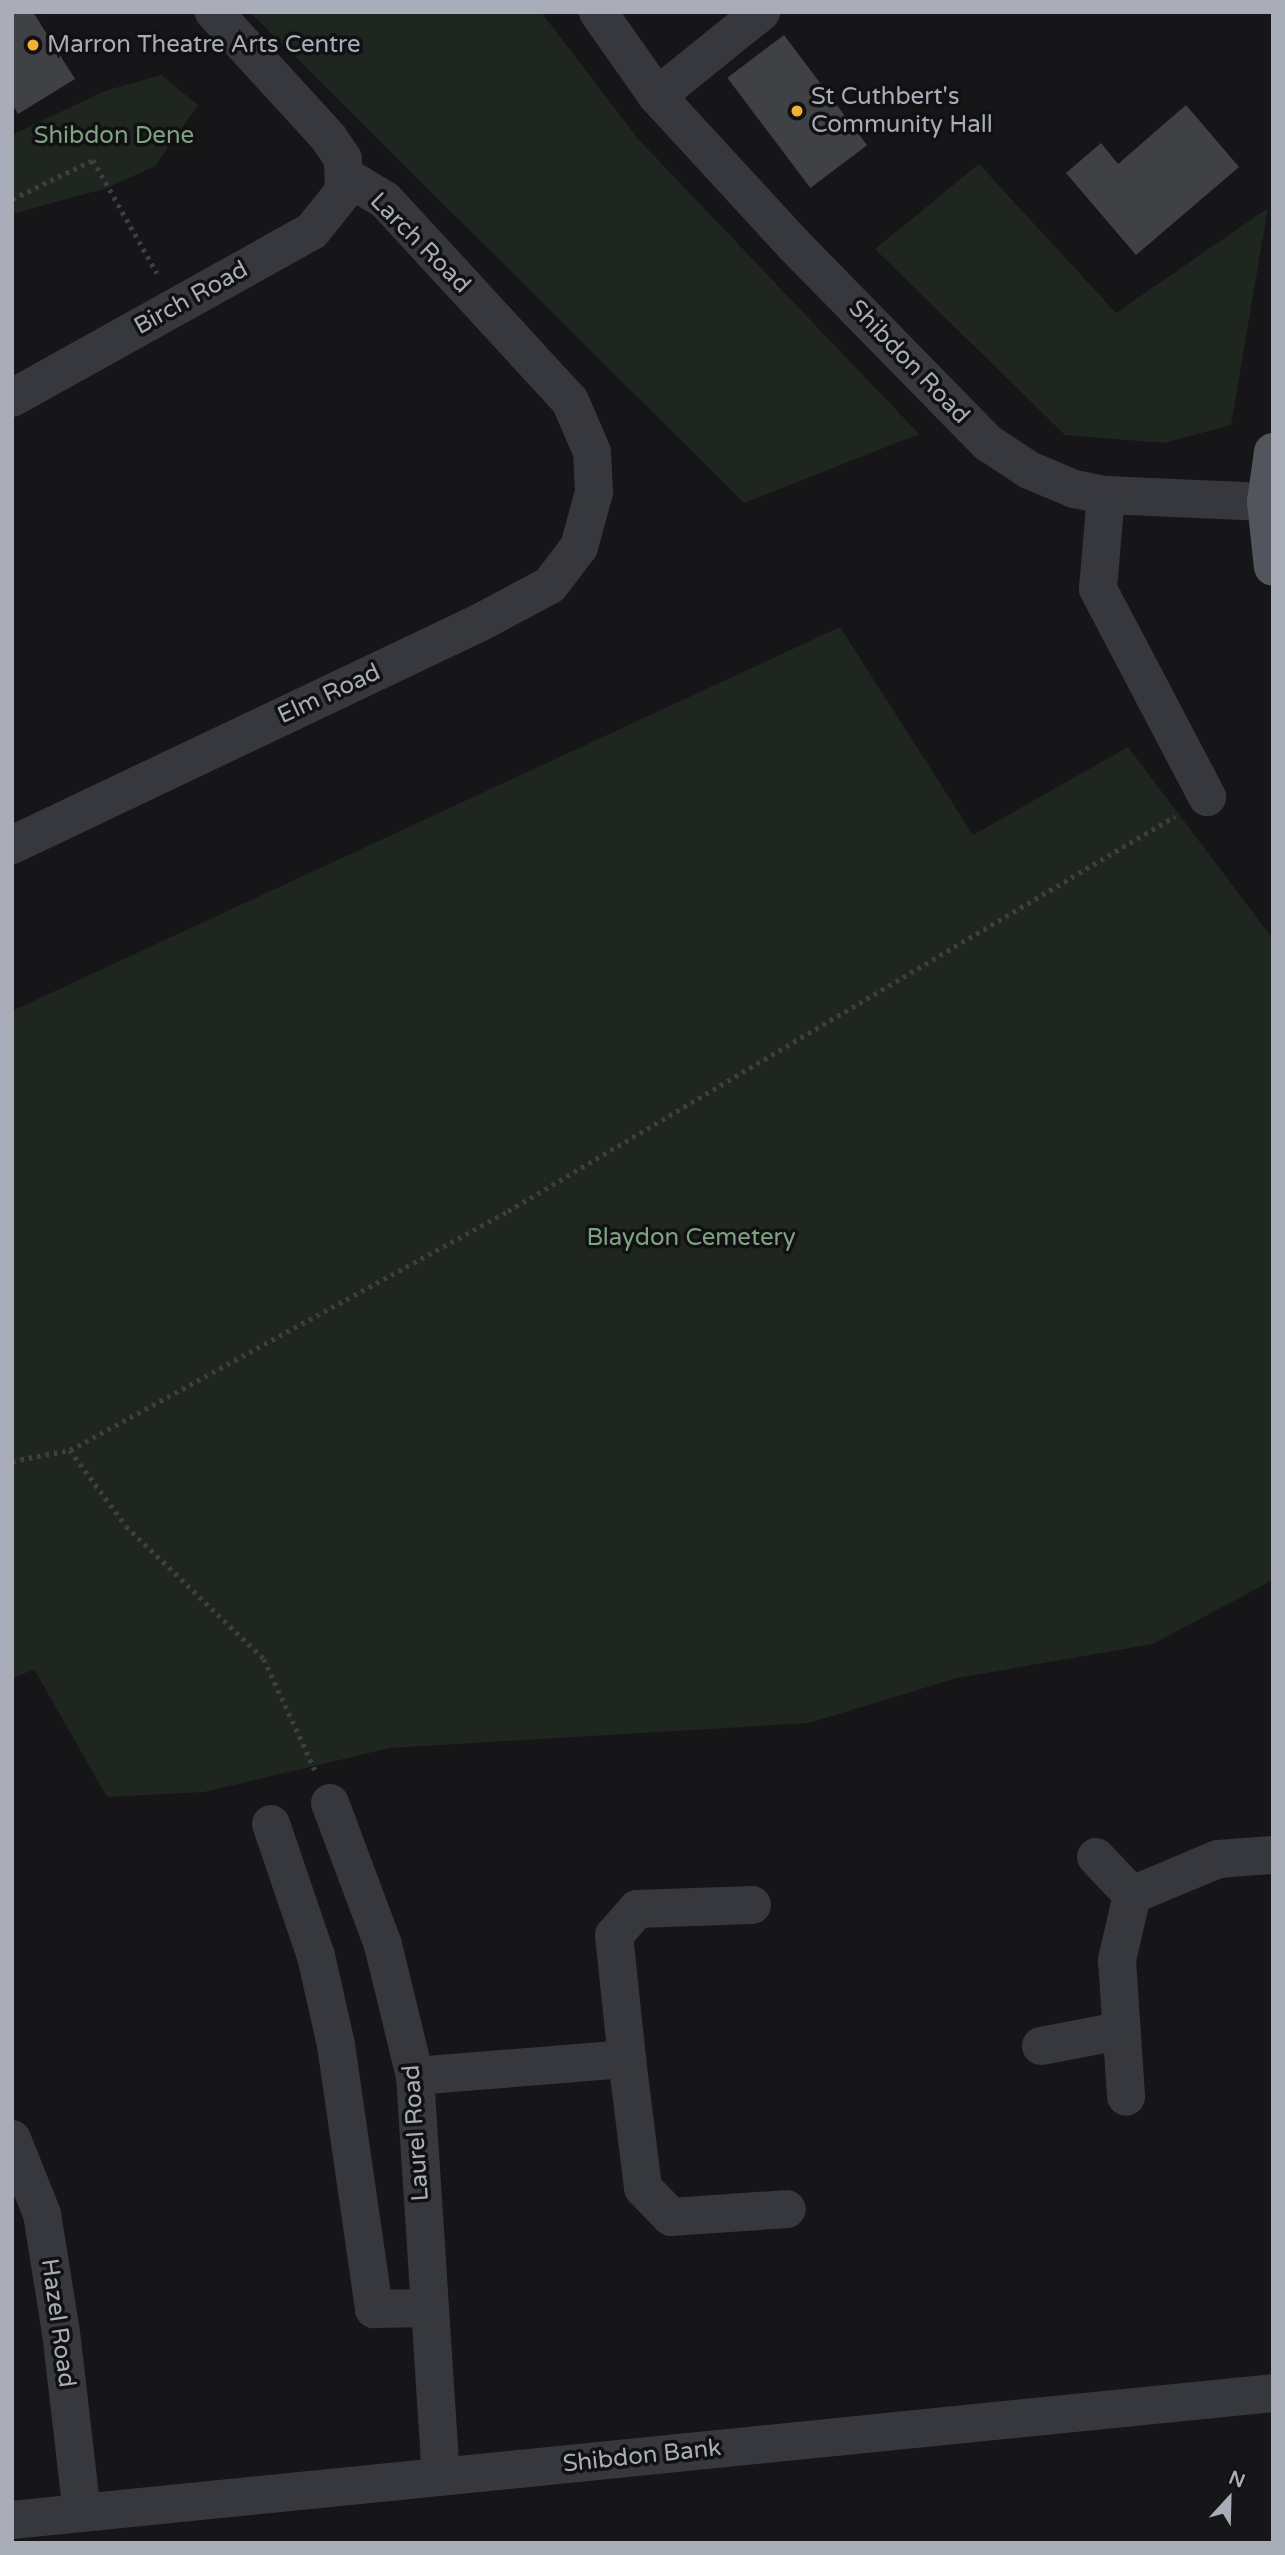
<!DOCTYPE html>
<html>
<head>
<meta charset="utf-8">
<style>
  body { margin:0 }
  #map { position:relative; width:1285px; height:2555px; overflow:hidden; background:#161618; font-family:"Varela Round",sans-serif }
  div>[style] { position:absolute }
  .green>* { inset:0; background:#1e261f }
  .building>* { inset:0; background:#404145; transform-origin:0 0 }
  .path>* { height:4.5px; margin-top:-2.25px; transform-origin:0; background:repeating-linear-gradient(90deg,#3d3f44 0 3.5px,transparent 0 8.5px) }
  .minor>* { height:38px; margin:-19px; padding:0 19px; transform-origin:19px; border-radius:19px; background:#37383d }
  .major>* { height:38px; margin:-19px; padding:0 19px; transform-origin:19px; border-radius:19px; background:#53555c }
  .dots>* { width:19px; height:19px; translate:-50% -50%; box-sizing:border-box; border:4px solid #111113; border-radius:50% }
  span { translate:-50% -50%; white-space:nowrap; text-align:center; line-height:1.15; -webkit-text-stroke:7px #111113; paint-order:stroke }
  .poi-label { font-size:24px; color:#a8adb8 }
  .left { translate:0 -50%; text-align:left }
  .park-label { font-size:24px; color:#7fa381 }
  .street-label { font-size:24px; color:#a8adb8 }
  .frame { position:absolute; inset:0; border:14px solid #a8adb8; pointer-events:none }
  .north { position:absolute; left:1194px; top:2464px; width:70px; height:70px; -webkit-text-stroke:5px #111113; paint-order:stroke; rotate:22deg; font-size:19px; font-weight:700; line-height:28px; text-align:center; color:#a8adb8 }
  .north::after { content:''; display:block; margin:auto; width:24px; height:32px; background:#a8adb8; clip-path:polygon(50% 0,100% 100%,50% 72%,0 100%) }
</style>
</head>
<body>
<div id="map">
  <div class="green">
    <div style="clip-path:polygon(250px 12px,541px 12px,639px 140px,919px 434px,744px 503px)"></div>
    <div style="clip-path:polygon(161px 75px,198px 105px,155px 166px,107px 188px,12px 214px,12px 135px,105px 91px)"></div>
    <div style="clip-path:polygon(979px 164px,1116px 313px,1268px 208px,1231px 425px,1164px 443px,1065px 435px,875px 249px)"></div>
    <div style="clip-path:polygon(840px 627px,973px 835px,1128px 747px,1273px 939px,1273px 1580px,1153px 1644px,957px 1678px,809px 1723px,390px 1748px,204px 1792px,107px 1797px,34px 1669px,12px 1679px,12px 1011px)"></div>
  </div>
  <div class="building">
    <div style="clip-path:polygon(12px 12px,33px 12px,75px 79px,18px 114px,12px 104px)"></div>
    <div style="left:784px;top:35px;width:138px;height:71px;rotate:53deg"></div>
    <div style="clip-path:polygon(1186px 105px,1239px 167px,1136px 255px,1066px 173px,1101px 143px,1118px 164px)"></div>
  </div>
  <div class="path">
    <div style="left:12px;top:199px;width:90px;rotate:-25.7deg"></div>
    <div style="left:93px;top:160px;width:130px;rotate:60.5deg"></div>
    <div style="left:70px;top:1450px;width:499px;rotate:-28.6deg"></div>
    <div style="left:508px;top:1211px;width:775px;rotate:-30.63deg"></div>
    <div style="left:12px;top:1461px;width:59px;rotate:-10.7deg"></div>
    <div style="left:70px;top:1450px;width:94px;rotate:53.6deg"></div>
    <div style="left:126px;top:1526px;width:192px;rotate:43.9deg"></div>
    <div style="left:264px;top:1659px;width:122px;rotate:65.3deg"></div>
  </div>
  <div class="minor">
    <div style="left:598px;top:12px;width:103px;rotate:54.9deg"></div>
    <div style="left:657px;top:96px;width:204px;rotate:47.4deg"></div>
    <div style="left:795px;top:246px;width:276px;rotate:45.6deg"></div>
    <div style="left:988px;top:443px;width:49px;rotate:33.4deg"></div>
    <div style="left:1029px;top:470px;width:49px;rotate:22.9deg"></div>
    <div style="left:1074px;top:489px;width:33px;rotate:11deg"></div>
    <div style="left:1106px;top:495px;width:160px;rotate:2.5deg"></div>
    <div style="left:657px;top:96px;width:134px;rotate:-38.9deg"></div>
    <div style="left:12px;top:398px;width:343px;rotate:-29.1deg"></div>
    <div style="left:312px;top:231px;width:51px;rotate:-51.3deg"></div>
    <div style="left:344px;top:191px;width:32px;rotate:-92deg"></div>
    <div style="left:343px;top:159px;width:25px;rotate:-124deg"></div>
    <div style="left:329px;top:138px;width:171px;rotate:-132.4deg"></div>
    <div style="left:1106px;top:495px;width:94px;rotate:94.9deg"></div>
    <div style="left:1098px;top:589px;width:235px;rotate:62.3deg"></div>
    <div style="left:12px;top:845px;width:519px;rotate:-25.43deg"></div>
    <div style="left:481px;top:622px;width:78px;rotate:-28.2deg"></div>
    <div style="left:550px;top:585px;width:48px;rotate:-52.7deg"></div>
    <div style="left:579px;top:547px;width:57px;rotate:-74.7deg"></div>
    <div style="left:594px;top:492px;width:40px;rotate:-92.9deg"></div>
    <div style="left:592px;top:452px;width:56px;rotate:-113.3deg"></div>
    <div style="left:570px;top:401px;width:273px;rotate:-132.6deg"></div>
    <div style="left:385px;top:200px;width:47px;rotate:-149deg"></div>
    <div style="left:330px;top:1803px;width:152px;rotate:69.5deg"></div>
    <div style="left:383px;top:1945px;width:135px;rotate:76.3deg"></div>
    <div style="left:415px;top:2076px;width:401px;rotate:86.3deg"></div>
    <div style="left:271px;top:1824px;width:139px;rotate:71.2deg"></div>
    <div style="left:316px;top:1956px;width:91px;rotate:77.3deg"></div>
    <div style="left:336px;top:2045px;width:267px;rotate:81.8deg"></div>
    <div style="left:374px;top:2309px;width:53px;rotate:-1.1deg"></div>
    <div style="left:1096px;top:1857px;width:52px;rotate:46.5deg"></div>
    <div style="left:1132px;top:1895px;width:67px;rotate:103deg"></div>
    <div style="left:1117px;top:1960px;width:137px;rotate:86.2deg"></div>
    <div style="left:1132px;top:1895px;width:93px;rotate:-22.7deg"></div>
    <div style="left:1218px;top:1859px;width:55px;rotate:-4.2deg"></div>
    <div style="left:752px;top:1905px;width:115px;rotate:178deg"></div>
    <div style="left:637px;top:1909px;width:35px;rotate:131deg"></div>
    <div style="left:614px;top:1935px;width:125px;rotate:84deg"></div>
    <div style="left:627px;top:2059px;width:130px;rotate:82.9deg"></div>
    <div style="left:643px;top:2188px;width:40px;rotate:46deg"></div>
    <div style="left:671px;top:2217px;width:116px;rotate:-3.9deg"></div>
    <div style="left:1041px;top:2046px;width:80px;rotate:-10.8deg"></div>
    <div style="left:415px;top:2076px;width:213px;rotate:-4.6deg"></div>
    <div style="left:12px;top:2139px;width:81px;rotate:68.2deg"></div>
    <div style="left:42px;top:2214px;width:120px;rotate:80.9deg"></div>
    <div style="left:61px;top:2332px;width:182px;rotate:83.4deg"></div>
    <div style="left:12px;top:2520px;width:1267px;rotate:-5.75deg"></div>
  </div>
  <div class="major">
    <div style="left:1273px;top:452px;width:50px;rotate:98deg"></div>
    <div style="left:1266px;top:502px;width:65px;rotate:83.9deg"></div>
  </div>
  <div class="dots">
    <div style="left:33px;top:45px;background:#f2b134"></div>
    <div style="left:797px;top:111px;background:#f2b134"></div>
  </div>
  <div class="poi-label">
    <span class="left" style="left:47px;top:45px">Marron Theatre Arts Centre</span>
    <span class="left" style="left:811px;top:111px">St Cuthbert's<br>Community Hall</span>
  </div>
  <div class="park-label">
    <span style="left:114px;top:136px">Shibdon Dene</span>
    <span style="left:691px;top:1238px">Blaydon Cemetery</span>
  </div>
  <div class="street-label">
    <span style="left:420px;top:243px;rotate:45deg">Larch Road</span>
    <span style="left:191px;top:298px;rotate:-29deg">Birch Road</span>
    <span style="left:909px;top:362px;rotate:46deg">Shibdon Road</span>
    <span style="left:329px;top:694px;rotate:-25deg">Elm Road</span>
    <span style="left:416px;top:2133px;rotate:-94deg">Laurel Road</span>
    <span style="left:58px;top:2323px;rotate:82deg">Hazel Road</span>
    <span style="left:642px;top:2456px;rotate:-6deg">Shibdon Bank</span>
  </div>
  <div class="frame"></div>
  <div class="north">N</div>
</div>
</body>
</html>
